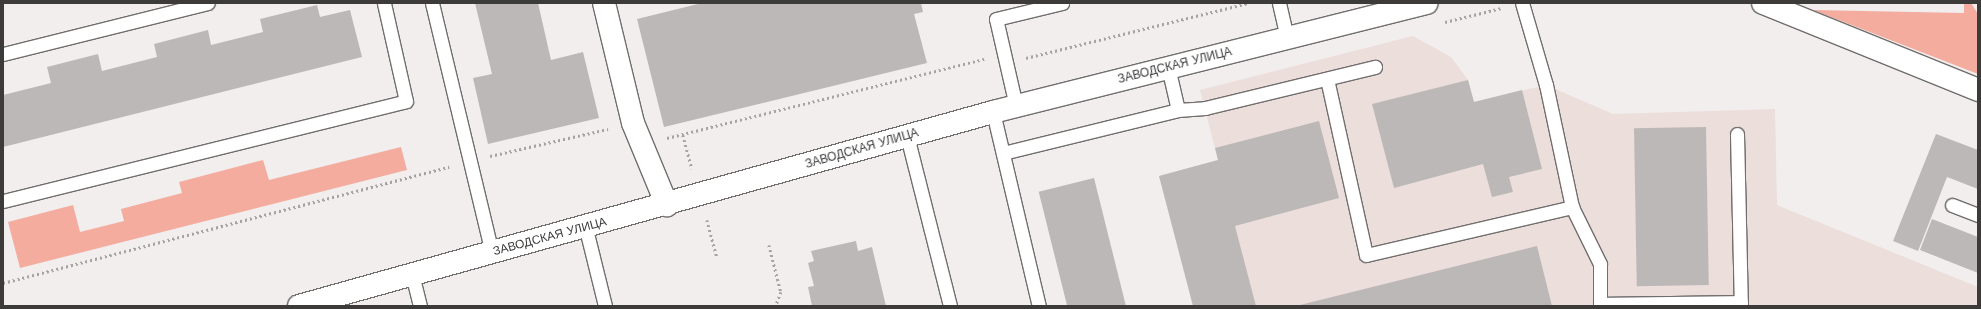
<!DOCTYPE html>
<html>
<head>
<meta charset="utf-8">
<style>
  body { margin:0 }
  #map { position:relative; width:1981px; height:309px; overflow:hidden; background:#f2eeed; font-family:"Work Sans",sans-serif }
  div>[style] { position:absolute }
  .built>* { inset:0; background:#ebdedb }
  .green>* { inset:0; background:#f4ac9f }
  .building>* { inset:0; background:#bcb8b7; transform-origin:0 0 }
  .path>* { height:2.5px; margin-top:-1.25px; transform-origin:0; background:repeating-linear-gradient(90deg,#a6a4a3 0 2px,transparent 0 5px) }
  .roads { filter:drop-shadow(1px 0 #716e6d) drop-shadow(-1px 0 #716e6d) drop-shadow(0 1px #716e6d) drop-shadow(0 -1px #716e6d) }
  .service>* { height:13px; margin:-6.5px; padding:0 6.5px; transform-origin:6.5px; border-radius:6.5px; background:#fff }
  .minor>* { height:22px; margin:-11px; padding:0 11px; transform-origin:11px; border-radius:11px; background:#fff }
  .tertiary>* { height:22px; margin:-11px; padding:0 11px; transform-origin:11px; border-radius:11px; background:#fff }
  span { translate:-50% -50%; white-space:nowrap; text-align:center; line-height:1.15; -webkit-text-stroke:4px #fff; paint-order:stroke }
  .street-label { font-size:12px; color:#3c3b3a }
  .frame { position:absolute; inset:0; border:4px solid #3c3b3a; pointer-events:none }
</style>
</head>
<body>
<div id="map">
  <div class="built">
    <div style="clip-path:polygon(1413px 36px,1451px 57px,1468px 80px,1474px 102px,1546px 85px,1613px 114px,1775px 109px,1777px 205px,1978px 287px,1978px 306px,1193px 306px,1159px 176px,1218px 160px,1200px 90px)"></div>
  </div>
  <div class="green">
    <div style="clip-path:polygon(1964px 3px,1971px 3px,1978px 14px,1978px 74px,1813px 10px,1964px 13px)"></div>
    <div style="clip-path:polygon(401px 147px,407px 170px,20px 268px,8px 222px,73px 205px,80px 232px,124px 221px,121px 209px,182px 193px,179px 182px,263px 160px,269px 180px)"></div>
  </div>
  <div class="building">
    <div style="clip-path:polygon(475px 3px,538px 3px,551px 60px,583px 52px,599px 118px,488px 144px,473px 78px,492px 74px)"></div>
    <div style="clip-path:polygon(702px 3px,921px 3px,923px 12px,914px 14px,927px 63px,664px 127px,637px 19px)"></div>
    <div style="clip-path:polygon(317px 5px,320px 17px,350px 10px,362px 57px,3px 147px,3px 95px,51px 83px,47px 67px,98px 54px,102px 71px,157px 57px,154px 44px,208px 30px,211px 45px,263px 32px,260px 19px)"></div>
    <div style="clip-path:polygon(1468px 80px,1474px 102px,1522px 90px,1542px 169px,1509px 177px,1513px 192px,1492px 197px,1483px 164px,1394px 188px,1372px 104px)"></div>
    <div style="clip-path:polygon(1319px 121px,1339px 198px,1235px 226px,1256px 306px,1193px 306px,1159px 176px,1218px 160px,1215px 148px)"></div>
    <div style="left:1706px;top:127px;width:158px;height:72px;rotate:89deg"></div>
    <div style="clip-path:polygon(1936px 134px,1978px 150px,1978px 189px,1947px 177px,1918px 251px,1893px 241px)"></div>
    <div style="left:1094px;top:178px;width:132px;height:57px;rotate:76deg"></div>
    <div style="clip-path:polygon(1932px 219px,1978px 237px,1978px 273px,1920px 250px)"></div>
    <div style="clip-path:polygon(856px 241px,858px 251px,872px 247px,886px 306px,812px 306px,808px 287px,814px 286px,808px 263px,814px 261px,811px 251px)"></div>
    <div style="clip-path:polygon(1537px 246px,1552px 306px,1300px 306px,1300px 305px)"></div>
  </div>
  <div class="path">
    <div style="left:1445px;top:22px;width:58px;rotate:-14deg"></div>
    <div style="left:1026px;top:58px;width:230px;rotate:-13.9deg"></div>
    <div style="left:683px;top:135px;width:35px;rotate:75deg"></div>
    <div style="left:667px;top:138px;width:327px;rotate:-14deg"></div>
    <div style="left:490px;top:156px;width:121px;rotate:-12.9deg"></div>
    <div style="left:707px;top:220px;width:38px;rotate:75deg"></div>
    <div style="left:769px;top:245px;width:49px;rotate:75.7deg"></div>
    <div style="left:781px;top:292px;width:15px;rotate:110deg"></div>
    <div style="left:3px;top:283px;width:461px;rotate:-14.6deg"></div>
  </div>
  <div class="roads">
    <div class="service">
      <div style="left:432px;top:3px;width:257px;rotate:76.5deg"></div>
      <div style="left:1279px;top:3px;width:35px;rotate:77deg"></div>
      <div style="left:3px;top:54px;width:211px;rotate:-14deg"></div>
      <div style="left:1327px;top:79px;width:180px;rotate:77.5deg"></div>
      <div style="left:1366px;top:255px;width:212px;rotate:-13.1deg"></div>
      <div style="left:1572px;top:207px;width:125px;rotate:-102deg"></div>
      <div style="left:1546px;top:85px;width:85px;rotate:-106.3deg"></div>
      <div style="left:1016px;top:106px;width:89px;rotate:-102.9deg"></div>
      <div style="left:996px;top:19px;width:68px;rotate:-13.6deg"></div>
      <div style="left:1178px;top:110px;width:27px;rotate:-4deg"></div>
      <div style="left:1205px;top:108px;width:175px;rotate:-13.6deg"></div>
      <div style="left:993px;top:112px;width:199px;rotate:76.7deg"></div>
      <div style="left:1737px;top:134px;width:172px;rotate:88.7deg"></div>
      <div style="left:907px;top:136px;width:175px;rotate:75.8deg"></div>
      <div style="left:1003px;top:153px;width:180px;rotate:-13.8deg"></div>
      <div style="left:1178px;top:110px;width:44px;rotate:-103.1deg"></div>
      <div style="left:3px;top:201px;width:415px;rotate:-13.9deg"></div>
      <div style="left:406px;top:101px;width:100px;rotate:-102.7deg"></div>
      <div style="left:1952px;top:205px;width:28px;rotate:21deg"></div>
      <div style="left:1572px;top:207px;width:64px;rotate:63.8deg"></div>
      <div style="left:1600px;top:264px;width:42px;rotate:90deg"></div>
      <div style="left:586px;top:229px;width:79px;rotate:76.1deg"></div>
      <div style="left:412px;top:274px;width:33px;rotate:76deg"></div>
      <div style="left:1600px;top:304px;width:141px;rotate:-0.8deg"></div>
    </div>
    <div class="minor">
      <div style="left:604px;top:3px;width:123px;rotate:76.4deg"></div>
      <div style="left:633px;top:123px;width:89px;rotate:67.5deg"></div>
      <div style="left:1763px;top:3px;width:232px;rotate:22deg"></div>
    </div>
    <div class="tertiary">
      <div style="left:299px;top:306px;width:721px;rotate:-15.62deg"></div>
      <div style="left:993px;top:112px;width:447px;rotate:-14.1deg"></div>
    </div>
  </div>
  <div class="street-label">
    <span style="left:1175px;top:66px;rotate:-14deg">ЗАВОДСКАЯ УЛИЦА</span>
    <span style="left:862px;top:149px;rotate:-16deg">ЗАВОДСКАЯ УЛИЦА</span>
    <span style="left:550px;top:237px;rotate:-15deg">ЗАВОДСКАЯ УЛИЦА</span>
  </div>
  <div class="frame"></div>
</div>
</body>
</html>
